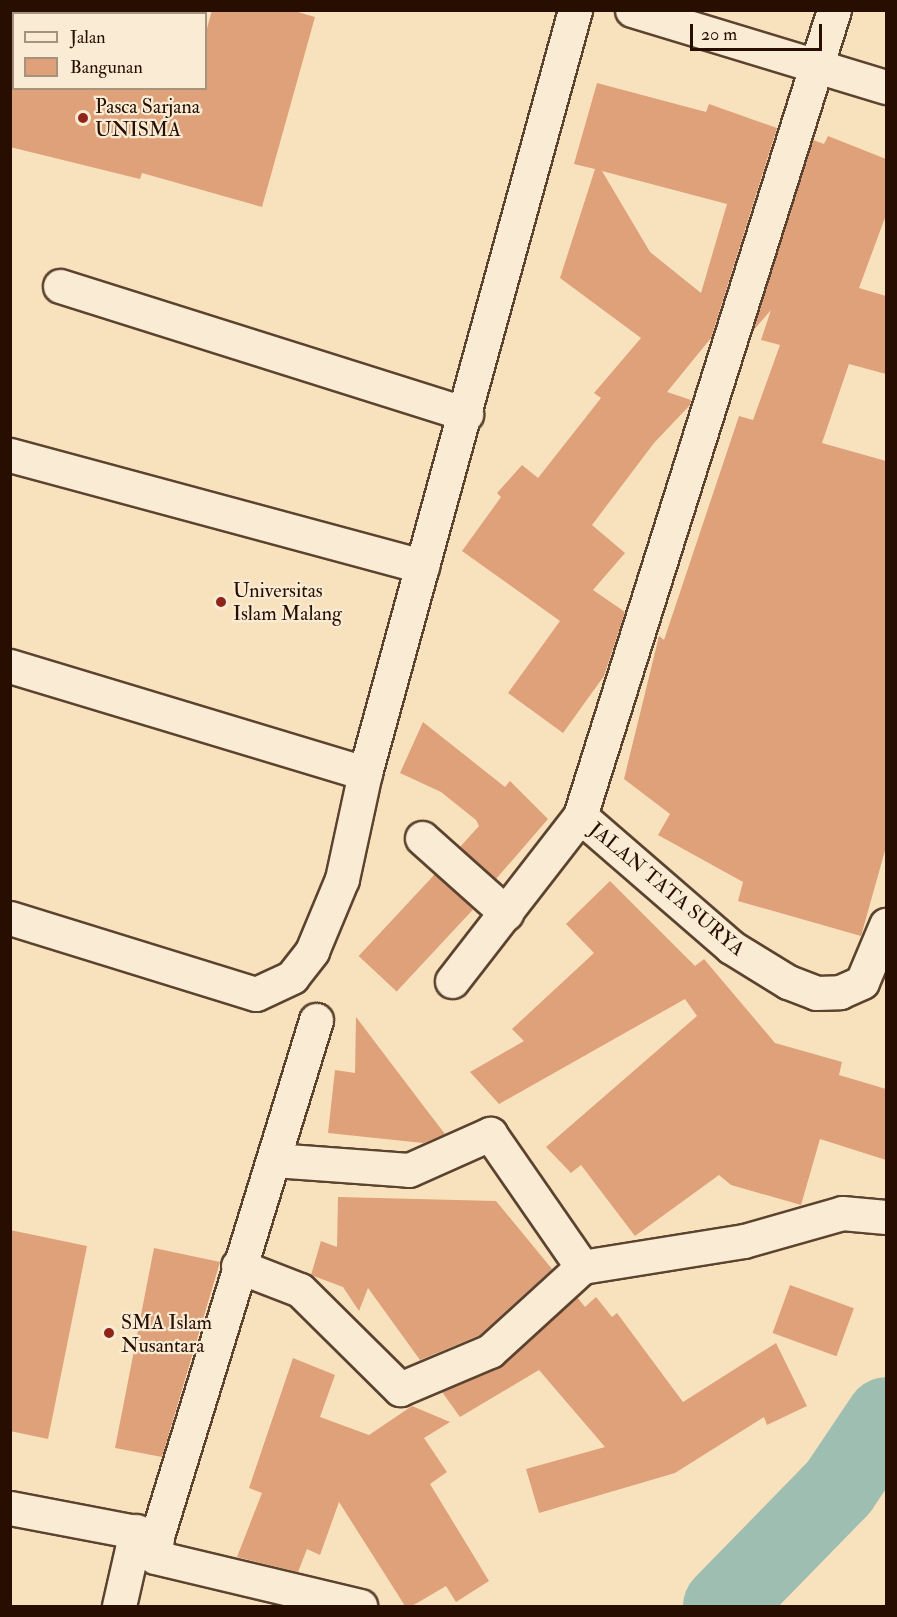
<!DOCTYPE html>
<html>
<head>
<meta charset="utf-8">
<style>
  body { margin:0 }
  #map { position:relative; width:897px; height:1617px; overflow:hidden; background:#f8e2bd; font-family:"IM FELL Double Pica",serif }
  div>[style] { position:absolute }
  .river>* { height:80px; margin:-40px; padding:0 40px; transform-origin:40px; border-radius:40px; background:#9dbeb0 }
  .building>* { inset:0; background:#dfa17a; transform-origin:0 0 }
  .roads { filter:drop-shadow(2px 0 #5c432f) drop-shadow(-2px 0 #5c432f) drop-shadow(0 2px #5c432f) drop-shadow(0 -2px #5c432f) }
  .minor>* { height:33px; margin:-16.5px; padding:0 16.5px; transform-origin:16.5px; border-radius:16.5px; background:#faecd4 }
  .dots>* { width:16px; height:16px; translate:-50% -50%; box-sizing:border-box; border:3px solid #faecd4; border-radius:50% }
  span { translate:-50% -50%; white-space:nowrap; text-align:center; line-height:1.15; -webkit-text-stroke:4.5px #faecd4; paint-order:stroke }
  .poi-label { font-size:20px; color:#280e00 }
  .left { translate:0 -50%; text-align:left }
  .street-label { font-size:20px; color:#280e00 }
  .frame { position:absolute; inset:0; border:12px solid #280e00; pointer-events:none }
  .legend { position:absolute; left:12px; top:12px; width:195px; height:78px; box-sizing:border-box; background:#faecd4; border:2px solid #a6937f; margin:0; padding:8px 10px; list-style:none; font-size:18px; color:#280e00 }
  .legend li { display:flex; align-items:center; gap:12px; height:30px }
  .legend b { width:30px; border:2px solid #a6937f }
  .scale { position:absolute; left:690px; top:24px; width:132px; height:27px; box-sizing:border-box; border:3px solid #280e00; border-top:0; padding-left:8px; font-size:18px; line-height:21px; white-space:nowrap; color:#280e00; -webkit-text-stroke:4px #faecd4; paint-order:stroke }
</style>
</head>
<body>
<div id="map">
  <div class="river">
    <div style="left:723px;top:1606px;width:166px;rotate:-45.7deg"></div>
    <div style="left:839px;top:1487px;width:84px;rotate:-56.1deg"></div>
  </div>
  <div class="building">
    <div style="clip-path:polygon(212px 10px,291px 10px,315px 17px,262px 207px,142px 173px,140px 179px,10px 147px,10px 88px,206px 88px,206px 32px)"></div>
    <div style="clip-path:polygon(evenodd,597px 83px,706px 112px,709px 104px,777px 128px,711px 338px,667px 392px,691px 400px,690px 405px,654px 443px,592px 525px,625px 553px,593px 590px,625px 612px,604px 676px,563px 733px,508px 693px,560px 621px,462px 551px,501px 497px,497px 493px,522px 465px,538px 478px,601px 398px,594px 393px,641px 338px,560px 278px,595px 169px,574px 164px,597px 83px,602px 171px,727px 204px,701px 293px,650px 252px,602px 171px)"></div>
    <div style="clip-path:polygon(828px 136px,886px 159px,886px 215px,859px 288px,886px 296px,886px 374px,849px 364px,822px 443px,886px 461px,886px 847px,861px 936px,738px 901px,743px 882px,658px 835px,670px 814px,624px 779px,659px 636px,664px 640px,739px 416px,753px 420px,780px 345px,761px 340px,771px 310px,752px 332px,813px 140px,824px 144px)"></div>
    <div style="clip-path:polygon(423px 722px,505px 787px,510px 781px,548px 819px,496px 879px,460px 847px,479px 826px,476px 820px,441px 792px,400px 773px)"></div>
    <div style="left:435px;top:874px;width:52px;height:112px;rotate:43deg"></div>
    <div style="clip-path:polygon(610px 881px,695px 966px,704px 959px,775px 1043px,842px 1062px,839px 1075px,886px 1089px,886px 1160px,820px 1139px,801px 1205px,731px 1185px,719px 1175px,635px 1236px,581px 1165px,571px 1173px,546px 1147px,697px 1016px,685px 999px,499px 1104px,470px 1072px,524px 1041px,512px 1029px,594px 953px,566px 924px)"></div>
    <div style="clip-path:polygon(356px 1017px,425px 1108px,445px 1134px,423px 1143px,328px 1133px,335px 1070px,355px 1073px)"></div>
    <div style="clip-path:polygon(338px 1197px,496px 1201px,552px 1269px,480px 1335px,420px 1360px,368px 1288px,359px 1311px,343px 1287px,311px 1275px,321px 1241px,337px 1247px)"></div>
    <div style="clip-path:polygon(10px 1230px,87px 1246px,48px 1439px,10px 1431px)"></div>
    <div style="clip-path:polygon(154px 1248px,220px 1262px,162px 1457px,115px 1448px)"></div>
    <div style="left:790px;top:1285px;width:68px;height:51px;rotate:20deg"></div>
    <div style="clip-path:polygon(577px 1297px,585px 1307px,596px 1297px,612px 1317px,617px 1313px,683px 1402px,776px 1343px,807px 1406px,767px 1425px,764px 1417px,675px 1473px,539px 1513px,526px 1469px,605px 1447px,539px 1370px,460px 1417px,442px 1392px,502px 1365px)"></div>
    <div style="clip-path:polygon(293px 1358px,335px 1375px,320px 1417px,369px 1435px,412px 1406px,450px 1422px,424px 1438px,447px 1472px,430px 1484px,489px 1581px,456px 1602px,446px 1586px,412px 1606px,405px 1606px,339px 1502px,320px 1555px,307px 1549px,298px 1572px,237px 1557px,262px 1493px,249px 1488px)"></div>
  </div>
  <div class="roads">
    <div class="minor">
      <div style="left:632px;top:10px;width:265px;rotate:16.9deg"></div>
      <div style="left:60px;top:286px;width:426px;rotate:17.5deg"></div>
      <div style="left:10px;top:455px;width:427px;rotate:15.1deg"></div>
      <div style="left:10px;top:666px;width:371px;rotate:16.8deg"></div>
      <div style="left:580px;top:816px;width:200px;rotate:40.9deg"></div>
      <div style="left:731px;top:947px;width:67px;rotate:31.6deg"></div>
      <div style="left:788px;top:982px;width:30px;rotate:21deg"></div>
      <div style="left:816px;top:993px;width:24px;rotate:-2deg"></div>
      <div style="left:840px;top:992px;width:24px;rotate:-24deg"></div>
      <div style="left:862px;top:982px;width:62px;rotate:-67.2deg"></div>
      <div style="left:422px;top:838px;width:113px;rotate:41.8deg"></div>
      <div style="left:10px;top:918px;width:257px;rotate:17.2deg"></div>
      <div style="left:256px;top:994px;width:40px;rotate:-25deg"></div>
      <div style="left:292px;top:977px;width:33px;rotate:-52deg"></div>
      <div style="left:312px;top:951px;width:78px;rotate:-67.4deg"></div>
      <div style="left:342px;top:879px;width:108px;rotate:-77.8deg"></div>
      <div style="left:365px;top:773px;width:791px;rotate:-74.61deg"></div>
      <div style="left:452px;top:981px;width:209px;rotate:-52.2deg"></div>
      <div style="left:580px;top:816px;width:845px;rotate:-72.51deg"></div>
      <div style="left:274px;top:1160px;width:135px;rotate:4.2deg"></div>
      <div style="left:409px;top:1170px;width:89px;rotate:-24deg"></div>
      <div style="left:490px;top:1134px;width:162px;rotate:55.3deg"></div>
      <div style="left:238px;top:1266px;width:66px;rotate:21.2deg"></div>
      <div style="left:300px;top:1290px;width:141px;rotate:44.7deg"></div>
      <div style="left:400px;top:1389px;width:98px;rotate:-22.9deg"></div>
      <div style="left:490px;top:1351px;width:125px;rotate:-42.4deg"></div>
      <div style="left:582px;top:1267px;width:164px;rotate:-9.1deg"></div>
      <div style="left:744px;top:1241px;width:102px;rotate:-15.9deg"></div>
      <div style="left:842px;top:1213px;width:44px;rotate:5.2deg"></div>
      <div style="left:10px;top:1508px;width:150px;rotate:10.8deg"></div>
      <div style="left:157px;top:1536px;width:21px;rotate:95deg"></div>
      <div style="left:155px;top:1557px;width:211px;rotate:13.4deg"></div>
      <div style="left:157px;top:1536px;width:540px;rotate:-72.87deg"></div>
      <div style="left:119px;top:1606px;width:77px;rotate:-77.2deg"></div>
    </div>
  </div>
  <div class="dots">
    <div style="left:83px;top:118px;background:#8f2418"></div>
    <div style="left:221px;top:602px;background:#8f2418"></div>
    <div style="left:109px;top:1333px;background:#8f2418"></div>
  </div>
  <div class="poi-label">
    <span class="left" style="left:95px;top:118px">Pasca Sarjana<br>UNISMA</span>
    <span class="left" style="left:233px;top:602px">Universitas<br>Islam Malang</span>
    <span class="left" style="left:121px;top:1334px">SMA Islam<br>Nusantara</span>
  </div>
  <div class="street-label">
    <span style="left:667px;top:889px;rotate:40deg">JALAN TATA SURYA</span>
  </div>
  <div class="frame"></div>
  <ul class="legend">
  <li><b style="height:8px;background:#faecd4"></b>Jalan</li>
  <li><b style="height:16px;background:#dfa17a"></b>Bangunan</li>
  </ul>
  <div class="scale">20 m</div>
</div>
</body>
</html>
